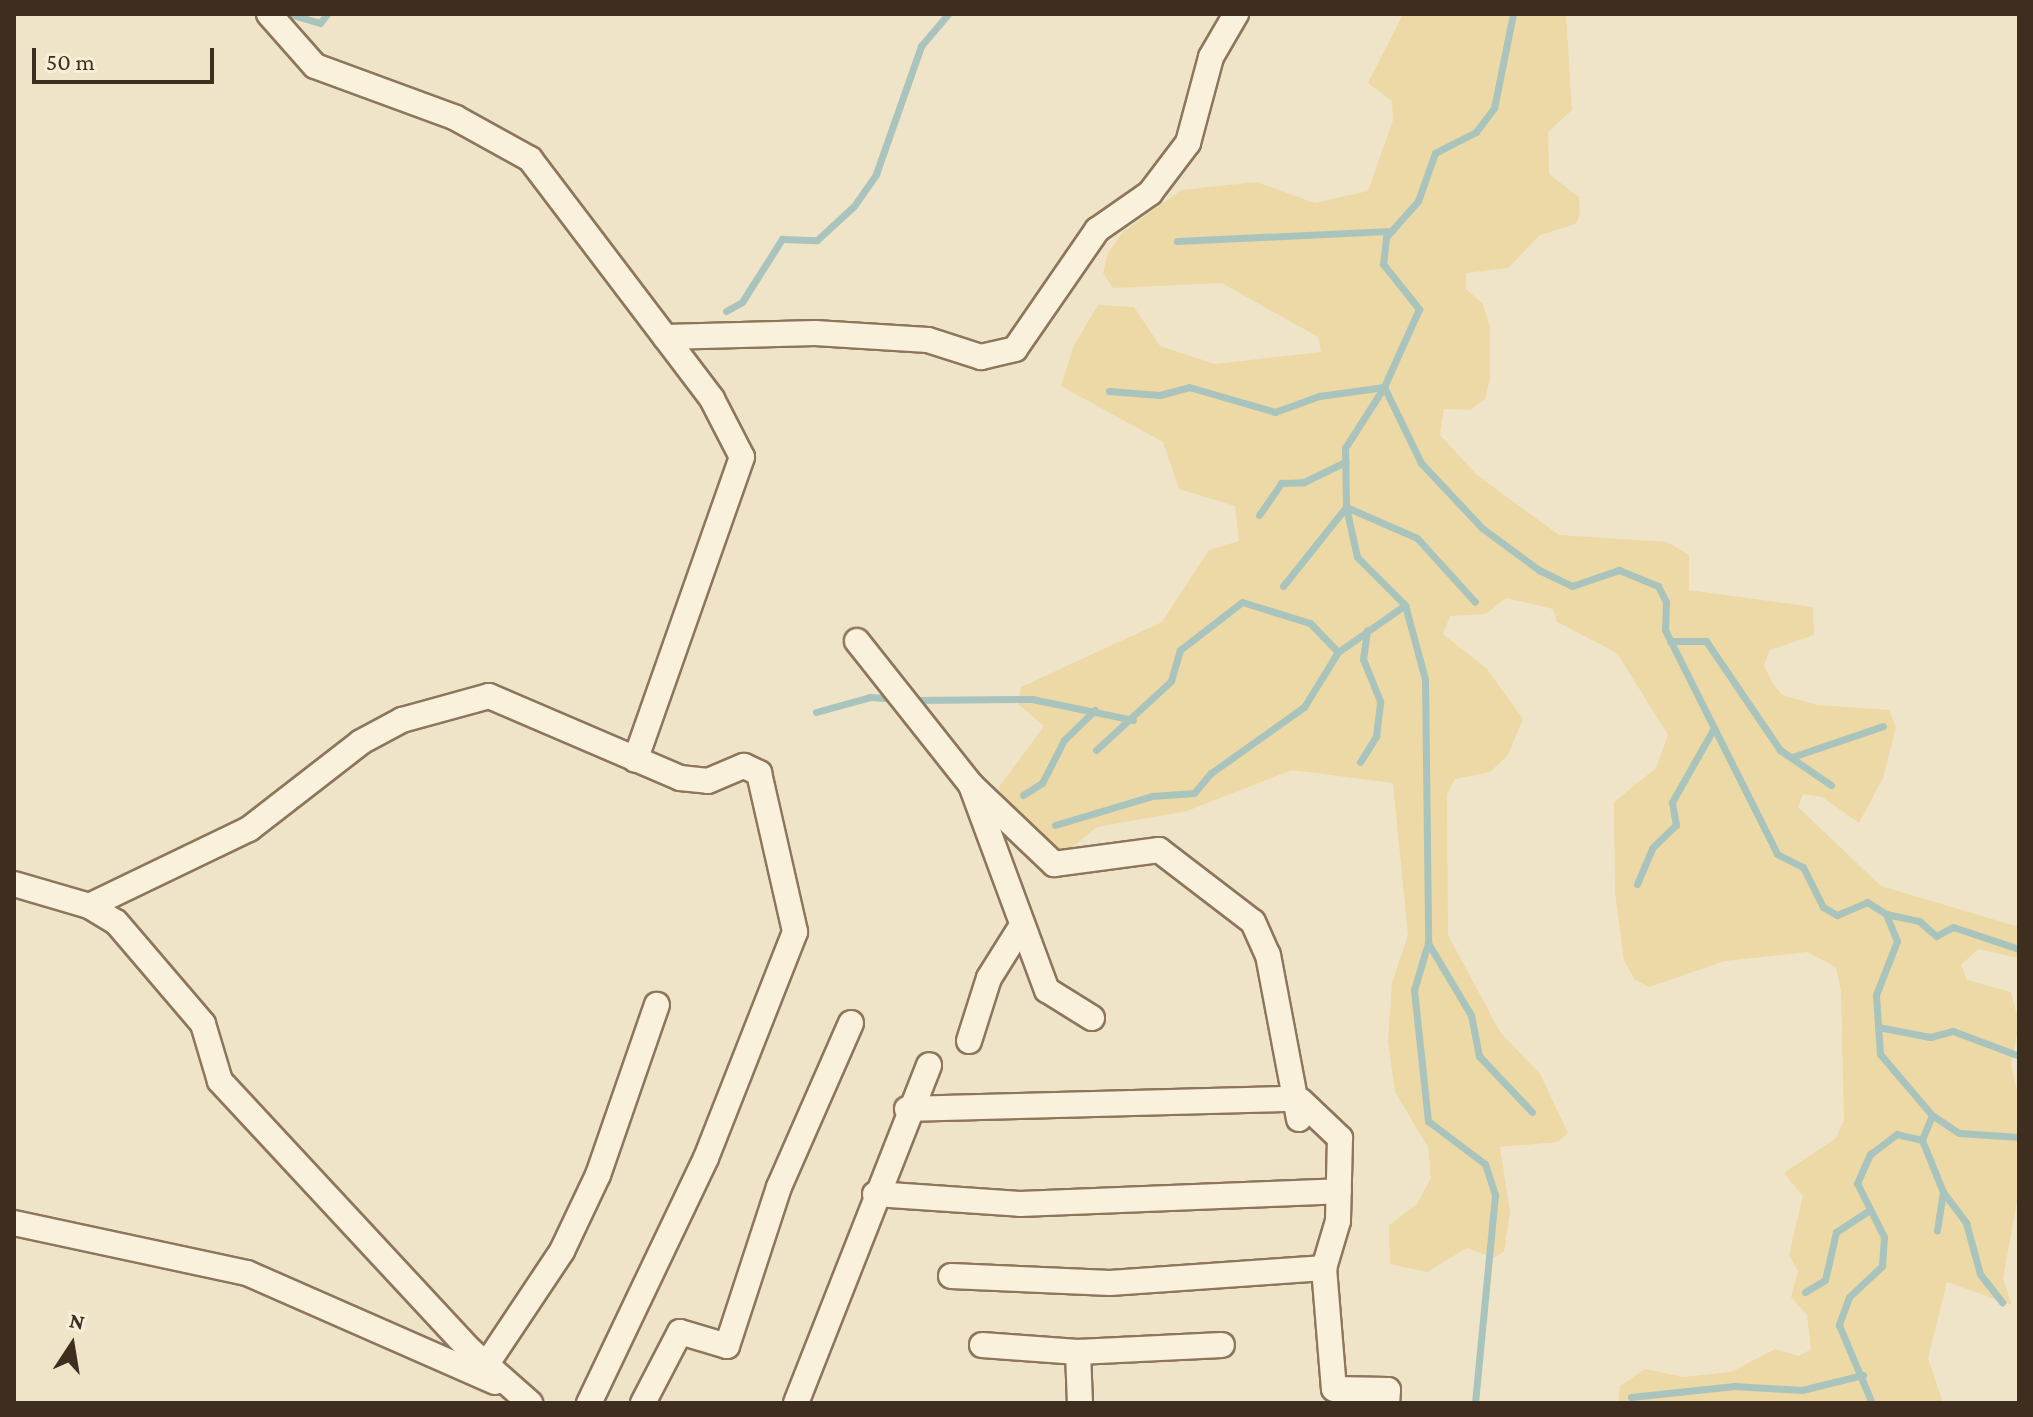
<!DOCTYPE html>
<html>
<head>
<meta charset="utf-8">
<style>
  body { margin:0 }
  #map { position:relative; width:2033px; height:1417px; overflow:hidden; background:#f0e4c8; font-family:"Crimson Pro",serif }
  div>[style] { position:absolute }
  .sand>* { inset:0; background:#ecd9a5 }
  .stream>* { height:7px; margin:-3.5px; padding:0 3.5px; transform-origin:3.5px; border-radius:3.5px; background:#a9c4bc }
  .roads { filter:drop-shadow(2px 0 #8d765c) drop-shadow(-2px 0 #8d765c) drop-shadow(0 2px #8d765c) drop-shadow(0 -2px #8d765c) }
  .minor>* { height:24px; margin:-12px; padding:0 12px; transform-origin:12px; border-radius:12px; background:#faf1dc }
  span { translate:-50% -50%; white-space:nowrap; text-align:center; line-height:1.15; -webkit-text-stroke:7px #f7eed8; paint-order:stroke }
  .frame { position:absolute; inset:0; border:16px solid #3d2e20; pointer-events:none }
  .north { position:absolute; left:32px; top:1305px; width:80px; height:80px; -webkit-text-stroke:6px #f7eed8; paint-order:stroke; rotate:12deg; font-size:22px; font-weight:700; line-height:32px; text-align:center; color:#3d2e20 }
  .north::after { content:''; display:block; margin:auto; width:28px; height:36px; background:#3d2e20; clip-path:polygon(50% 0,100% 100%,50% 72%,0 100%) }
  .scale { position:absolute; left:32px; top:48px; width:182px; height:36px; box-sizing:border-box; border:4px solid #3d2e20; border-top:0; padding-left:10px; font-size:24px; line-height:28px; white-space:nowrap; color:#3d2e20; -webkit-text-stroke:6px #f7eed8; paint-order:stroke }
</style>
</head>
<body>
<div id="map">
  <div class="sand">
    <div style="clip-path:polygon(1403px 14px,1566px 14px,1572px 110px,1548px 132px,1549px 174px,1579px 197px,1580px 214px,1576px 224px,1540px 235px,1508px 268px,1466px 273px,1466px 289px,1483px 304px,1490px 328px,1490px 379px,1485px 399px,1470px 410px,1444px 409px,1440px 435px,1477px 475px,1559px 535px,1667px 542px,1689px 555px,1689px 590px,1813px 607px,1814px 635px,1770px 650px,1764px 666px,1773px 684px,1782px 695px,1817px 705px,1889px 710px,1896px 727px,1883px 778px,1859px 823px,1822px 797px,1803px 794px,1798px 807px,1881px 886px,2019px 927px,2019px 958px,1978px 949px,1961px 965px,1967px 980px,2011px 992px,2019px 1023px,2011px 1065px,2019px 1099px,2019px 1190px,2003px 1279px,2012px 1305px,1947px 1282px,1928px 1358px,1943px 1403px,1618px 1403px,1620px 1386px,1645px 1369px,1684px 1377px,1731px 1372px,1775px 1349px,1799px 1356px,1811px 1349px,1807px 1315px,1791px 1297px,1798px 1271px,1789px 1255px,1803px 1196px,1784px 1173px,1836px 1138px,1844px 1120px,1841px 991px,1836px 967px,1807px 952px,1725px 961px,1649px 987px,1635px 980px,1624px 961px,1615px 892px,1614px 802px,1656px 768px,1668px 735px,1617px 653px,1557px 622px,1553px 609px,1506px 598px,1486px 614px,1450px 616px,1443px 634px,1487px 669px,1523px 719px,1508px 755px,1490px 772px,1455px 779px,1447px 794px,1448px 935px,1500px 1032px,1540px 1074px,1568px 1133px,1558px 1142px,1500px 1147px,1510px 1211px,1504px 1252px,1493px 1258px,1467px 1248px,1427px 1272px,1390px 1264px,1389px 1225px,1417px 1204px,1431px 1178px,1428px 1147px,1395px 1092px,1388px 1041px,1392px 983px,1408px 935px,1393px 783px,1292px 770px,1187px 811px,1097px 827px,1065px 853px,1003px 802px,999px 787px,1044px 726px,1018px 704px,1021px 687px,1162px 622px,1209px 550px,1239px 541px,1235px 506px,1179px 489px,1163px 442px,1061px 386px,1074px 345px,1098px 305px,1134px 307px,1160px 346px,1215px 364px,1321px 352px,1318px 337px,1222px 283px,1113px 288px,1103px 273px,1108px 253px,1123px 232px,1181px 190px,1257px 182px,1315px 203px,1368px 191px,1393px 120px,1392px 101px,1368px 83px)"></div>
  </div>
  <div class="stream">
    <div style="left:289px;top:14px;width:32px;rotate:16deg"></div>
    <div style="left:320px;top:23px;width:11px;rotate:-52deg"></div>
    <div style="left:1513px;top:14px;width:96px;rotate:101.4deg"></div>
    <div style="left:1494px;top:108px;width:30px;rotate:127deg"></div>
    <div style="left:1476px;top:132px;width:46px;rotate:152.9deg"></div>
    <div style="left:1435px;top:153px;width:51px;rotate:109.5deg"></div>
    <div style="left:1418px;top:201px;width:48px;rotate:131.6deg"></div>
    <div style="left:1386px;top:237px;width:27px;rotate:96deg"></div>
    <div style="left:1383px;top:264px;width:58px;rotate:51.3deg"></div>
    <div style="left:1419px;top:309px;width:85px;rotate:114.2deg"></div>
    <div style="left:1384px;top:387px;width:85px;rotate:64deg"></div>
    <div style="left:1421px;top:463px;width:89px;rotate:46.8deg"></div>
    <div style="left:1482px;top:528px;width:71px;rotate:36.4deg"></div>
    <div style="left:1539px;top:570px;width:37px;rotate:26deg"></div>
    <div style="left:1572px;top:586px;width:50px;rotate:-18.8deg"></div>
    <div style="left:1619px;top:570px;width:42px;rotate:22.3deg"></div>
    <div style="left:1658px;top:586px;width:18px;rotate:63deg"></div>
    <div style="left:1666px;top:602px;width:28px;rotate:92deg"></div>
    <div style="left:1665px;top:630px;width:250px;rotate:63.4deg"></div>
    <div style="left:1777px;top:854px;width:29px;rotate:27deg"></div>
    <div style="left:1803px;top:867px;width:45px;rotate:63.4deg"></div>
    <div style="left:1823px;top:907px;width:16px;rotate:30deg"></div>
    <div style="left:1837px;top:915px;width:33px;rotate:-23deg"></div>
    <div style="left:1867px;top:902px;width:22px;rotate:32deg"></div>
    <div style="left:1886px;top:914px;width:29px;rotate:68deg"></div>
    <div style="left:1897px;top:941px;width:58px;rotate:111.3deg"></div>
    <div style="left:1876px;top:995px;width:59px;rotate:86.1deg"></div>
    <div style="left:1880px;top:1054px;width:80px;rotate:49.6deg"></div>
    <div style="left:1932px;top:1115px;width:27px;rotate:112deg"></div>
    <div style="left:1922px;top:1140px;width:26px;rotate:-167deg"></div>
    <div style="left:1897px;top:1134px;width:34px;rotate:143deg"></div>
    <div style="left:1870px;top:1154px;width:32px;rotate:114deg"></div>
    <div style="left:1857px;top:1183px;width:60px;rotate:63.4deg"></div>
    <div style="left:1884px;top:1237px;width:29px;rotate:94deg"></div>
    <div style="left:1882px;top:1266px;width:45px;rotate:136.8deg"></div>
    <div style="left:1849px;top:1297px;width:30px;rotate:110deg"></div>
    <div style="left:1839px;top:1325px;width:85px;rotate:67.1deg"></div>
    <div style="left:1177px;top:241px;width:215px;rotate:-2.7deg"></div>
    <div style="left:726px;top:311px;width:18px;rotate:-29deg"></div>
    <div style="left:742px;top:302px;width:75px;rotate:-57.6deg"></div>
    <div style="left:782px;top:239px;width:35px;rotate:2deg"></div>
    <div style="left:817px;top:240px;width:50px;rotate:-42.6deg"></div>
    <div style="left:854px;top:206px;width:39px;rotate:-55deg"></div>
    <div style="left:876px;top:174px;width:136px;rotate:-70.6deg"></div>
    <div style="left:921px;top:46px;width:42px;rotate:-49.8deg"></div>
    <div style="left:1384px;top:387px;width:72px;rotate:122.6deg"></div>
    <div style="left:1345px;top:448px;width:59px;rotate:89deg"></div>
    <div style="left:1346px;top:507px;width:51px;rotate:77.6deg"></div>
    <div style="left:1357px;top:557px;width:68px;rotate:45deg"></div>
    <div style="left:1405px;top:605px;width:77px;rotate:74.9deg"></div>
    <div style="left:1425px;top:679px;width:264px;rotate:89.3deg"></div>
    <div style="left:1428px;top:943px;width:49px;rotate:106.6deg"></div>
    <div style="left:1414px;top:990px;width:132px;rotate:83.9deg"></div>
    <div style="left:1428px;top:1121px;width:71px;rotate:37deg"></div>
    <div style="left:1485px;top:1164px;width:33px;rotate:72deg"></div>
    <div style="left:1495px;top:1195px;width:209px;rotate:95.5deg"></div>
    <div style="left:1109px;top:391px;width:51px;rotate:4.5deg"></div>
    <div style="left:1160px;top:395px;width:30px;rotate:-15deg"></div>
    <div style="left:1189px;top:387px;width:90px;rotate:16.2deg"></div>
    <div style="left:1275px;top:412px;width:47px;rotate:-20deg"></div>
    <div style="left:1319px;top:396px;width:66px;rotate:-7.9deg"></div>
    <div style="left:1259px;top:515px;width:39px;rotate:-55deg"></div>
    <div style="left:1281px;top:483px;width:23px;rotate:-2deg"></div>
    <div style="left:1304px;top:482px;width:46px;rotate:-26deg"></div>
    <div style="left:1283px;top:586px;width:101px;rotate:-51.4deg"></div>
    <div style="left:1346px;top:507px;width:77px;rotate:23.6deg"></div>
    <div style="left:1417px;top:538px;width:86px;rotate:47.8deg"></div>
    <div style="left:1670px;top:641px;width:36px"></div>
    <div style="left:1706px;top:641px;width:132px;rotate:55.8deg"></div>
    <div style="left:1780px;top:750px;width:62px;rotate:34.5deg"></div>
    <div style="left:912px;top:700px;width:120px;rotate:-0.5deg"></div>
    <div style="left:1032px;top:699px;width:103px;rotate:11.7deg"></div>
    <div style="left:816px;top:712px;width:56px;rotate:-15.5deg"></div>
    <div style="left:870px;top:697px;width:26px;rotate:4deg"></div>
    <div style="left:1096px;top:750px;width:102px;rotate:-42.6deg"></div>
    <div style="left:1171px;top:681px;width:32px;rotate:-74deg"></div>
    <div style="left:1180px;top:650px;width:78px;rotate:-37.7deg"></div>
    <div style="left:1242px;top:602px;width:71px;rotate:17.2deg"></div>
    <div style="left:1310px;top:623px;width:40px;rotate:46deg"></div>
    <div style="left:1338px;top:652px;width:82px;rotate:-35deg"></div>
    <div style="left:1792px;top:757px;width:96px;rotate:-18.8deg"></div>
    <div style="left:1360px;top:762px;width:31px;rotate:-58deg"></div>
    <div style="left:1376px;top:736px;width:35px;rotate:-83deg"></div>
    <div style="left:1380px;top:701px;width:45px;rotate:-112deg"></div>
    <div style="left:1363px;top:659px;width:29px;rotate:-82deg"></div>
    <div style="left:1023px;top:795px;width:22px;rotate:-32deg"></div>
    <div style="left:1042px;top:783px;width:48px;rotate:-62.9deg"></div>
    <div style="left:1064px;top:740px;width:43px;rotate:-44.1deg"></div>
    <div style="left:1055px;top:825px;width:101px;rotate:-16.6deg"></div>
    <div style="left:1152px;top:796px;width:42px;rotate:-4.1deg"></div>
    <div style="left:1194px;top:793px;width:26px;rotate:-50deg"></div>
    <div style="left:1211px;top:773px;width:114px;rotate:-35.4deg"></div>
    <div style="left:1304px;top:707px;width:65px;rotate:-58.3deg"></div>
    <div style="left:1637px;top:884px;width:39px;rotate:-67deg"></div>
    <div style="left:1652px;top:848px;width:33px;rotate:-44deg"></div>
    <div style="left:1676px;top:825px;width:23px;rotate:-100deg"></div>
    <div style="left:1672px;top:802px;width:85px;rotate:-60.4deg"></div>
    <div style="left:1886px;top:914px;width:34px;rotate:12deg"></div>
    <div style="left:1919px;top:921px;width:23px;rotate:41deg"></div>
    <div style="left:1936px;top:936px;width:19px;rotate:-28deg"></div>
    <div style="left:1953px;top:927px;width:70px;rotate:18.4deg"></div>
    <div style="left:1428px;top:943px;width:84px;rotate:59.2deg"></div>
    <div style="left:1471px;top:1015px;width:42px;rotate:79deg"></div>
    <div style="left:1479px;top:1056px;width:77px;rotate:46.6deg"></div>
    <div style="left:1878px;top:1027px;width:53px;rotate:10.9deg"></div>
    <div style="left:1930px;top:1037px;width:24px;rotate:-15deg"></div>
    <div style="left:1953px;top:1031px;width:71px;rotate:20.7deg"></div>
    <div style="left:1932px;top:1115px;width:32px;rotate:34deg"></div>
    <div style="left:1959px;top:1133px;width:60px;rotate:3.8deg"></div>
    <div style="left:1922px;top:1140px;width:56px;rotate:68deg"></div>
    <div style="left:1943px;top:1192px;width:39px;rotate:99deg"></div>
    <div style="left:1943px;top:1192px;width:39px;rotate:53deg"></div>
    <div style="left:1966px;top:1223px;width:53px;rotate:74.6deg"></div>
    <div style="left:1980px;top:1274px;width:36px;rotate:52deg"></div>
    <div style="left:1805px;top:1292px;width:23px;rotate:-31deg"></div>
    <div style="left:1825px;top:1280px;width:49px;rotate:-77.1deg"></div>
    <div style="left:1836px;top:1232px;width:38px;rotate:-33deg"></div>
    <div style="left:1631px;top:1397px;width:104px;rotate:-6.1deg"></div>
    <div style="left:1734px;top:1386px;width:68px;rotate:3.4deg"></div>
    <div style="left:1802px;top:1390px;width:63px;rotate:-13.8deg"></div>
  </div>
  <div class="roads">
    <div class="minor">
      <div style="left:269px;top:14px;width:69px;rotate:48.5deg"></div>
      <div style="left:315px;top:66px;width:150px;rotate:20.2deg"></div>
      <div style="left:456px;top:118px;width:85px;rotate:29deg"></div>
      <div style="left:530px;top:159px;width:301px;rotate:52.8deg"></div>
      <div style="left:712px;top:399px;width:65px;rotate:62.7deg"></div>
      <div style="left:742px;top:457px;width:321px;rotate:109.4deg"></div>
      <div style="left:665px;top:337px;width:150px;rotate:-1.5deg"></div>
      <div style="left:815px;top:333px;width:113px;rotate:3.5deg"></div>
      <div style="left:928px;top:340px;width:56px;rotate:17.8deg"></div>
      <div style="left:981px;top:357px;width:35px;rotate:-13deg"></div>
      <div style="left:1015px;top:349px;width:145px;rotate:-55.4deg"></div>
      <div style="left:1097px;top:230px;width:65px;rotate:-34.9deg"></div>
      <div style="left:1150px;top:193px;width:63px;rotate:-52.8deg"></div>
      <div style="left:1188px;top:143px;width:89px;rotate:-75deg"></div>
      <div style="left:1211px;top:57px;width:50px;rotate:-59.8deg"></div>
      <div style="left:857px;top:641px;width:184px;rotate:51.6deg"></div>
      <div style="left:971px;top:785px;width:219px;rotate:69.7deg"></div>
      <div style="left:1047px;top:990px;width:53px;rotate:31.9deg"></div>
      <div style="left:971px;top:785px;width:115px;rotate:43.6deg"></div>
      <div style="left:1054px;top:864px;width:106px;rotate:-7.6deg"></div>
      <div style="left:1159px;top:850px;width:118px;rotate:37.5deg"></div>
      <div style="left:1253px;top:922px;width:36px;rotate:66deg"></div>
      <div style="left:1268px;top:955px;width:167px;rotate:79.3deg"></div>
      <div style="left:14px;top:884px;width:78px;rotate:16.3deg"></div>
      <div style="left:89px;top:906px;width:31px;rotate:31deg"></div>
      <div style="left:116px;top:922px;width:134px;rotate:49.5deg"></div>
      <div style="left:203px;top:1024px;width:59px;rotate:73.4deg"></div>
      <div style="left:220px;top:1081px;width:369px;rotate:47.1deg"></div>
      <div style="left:471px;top:1351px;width:79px;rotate:41.4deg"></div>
      <div style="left:89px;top:906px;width:178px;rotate:-25.7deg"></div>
      <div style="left:249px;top:829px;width:142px;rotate:-37.8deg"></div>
      <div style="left:361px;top:742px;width:47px;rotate:-28.2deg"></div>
      <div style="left:402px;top:720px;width:90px;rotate:-15.4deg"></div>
      <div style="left:489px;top:696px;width:208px;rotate:23.2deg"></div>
      <div style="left:680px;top:778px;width:28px;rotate:6deg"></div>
      <div style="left:708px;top:781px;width:39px;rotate:-23deg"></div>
      <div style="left:744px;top:766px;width:17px;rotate:25deg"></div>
      <div style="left:759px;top:773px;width:163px;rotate:77.2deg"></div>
      <div style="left:795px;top:932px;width:243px;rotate:111.5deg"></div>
      <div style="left:706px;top:1158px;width:272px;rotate:115.5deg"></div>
      <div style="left:969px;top:1041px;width:66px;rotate:-72.4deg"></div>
      <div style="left:989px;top:978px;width:60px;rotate:-57.9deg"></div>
      <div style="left:1301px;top:1101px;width:54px;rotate:43.5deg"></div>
      <div style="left:1340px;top:1138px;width:83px;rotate:91.4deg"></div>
      <div style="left:1338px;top:1221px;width:49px;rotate:106.6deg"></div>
      <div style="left:1324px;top:1268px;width:121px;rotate:85.3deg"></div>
      <div style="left:1334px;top:1389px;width:54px;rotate:1.1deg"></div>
      <div style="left:1388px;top:1390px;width:13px;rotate:94deg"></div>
      <div style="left:907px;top:1109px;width:385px;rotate:-1.5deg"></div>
      <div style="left:875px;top:1194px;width:145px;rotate:3.9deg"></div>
      <div style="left:1020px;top:1204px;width:319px;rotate:-2.3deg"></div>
      <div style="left:14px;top:1223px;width:238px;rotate:12.1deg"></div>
      <div style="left:247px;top:1273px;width:271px;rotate:23.7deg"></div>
      <div style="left:951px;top:1276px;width:159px;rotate:2.5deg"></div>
      <div style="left:1110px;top:1283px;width:215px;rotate:-4deg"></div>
      <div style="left:982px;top:1345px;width:96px;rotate:4.2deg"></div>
      <div style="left:1078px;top:1352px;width:144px;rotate:-2.8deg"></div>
      <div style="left:1078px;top:1352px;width:51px;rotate:87.8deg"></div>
      <div style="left:486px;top:1365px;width:137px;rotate:-56.3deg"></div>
      <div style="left:562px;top:1251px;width:84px;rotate:-64.7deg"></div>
      <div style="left:598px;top:1175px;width:180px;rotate:-70.9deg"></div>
      <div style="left:643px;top:1403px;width:80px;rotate:-62.5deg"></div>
      <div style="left:680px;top:1332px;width:49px;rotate:16.6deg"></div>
      <div style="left:727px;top:1346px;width:167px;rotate:-71.9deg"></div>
      <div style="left:779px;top:1187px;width:179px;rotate:-66.3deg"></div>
      <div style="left:796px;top:1403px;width:363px;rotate:-68.5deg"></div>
    </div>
  </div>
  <div class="frame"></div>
  <div class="north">N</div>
  <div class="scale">50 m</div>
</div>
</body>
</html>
